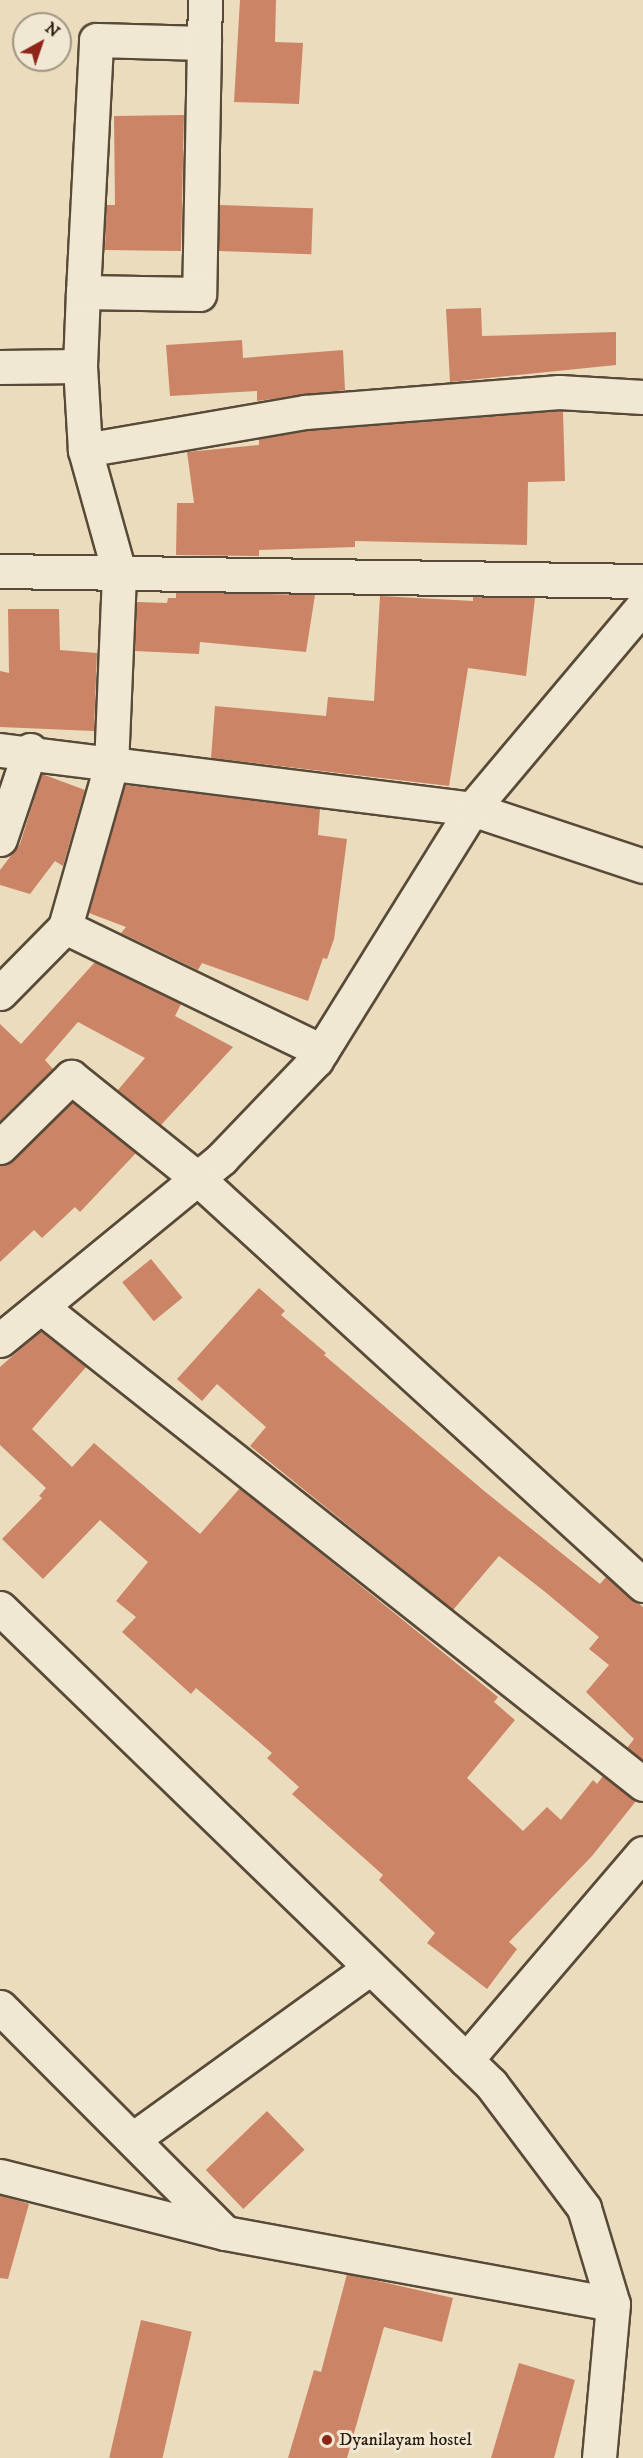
<!DOCTYPE html>
<html>
<head>
<meta charset="utf-8">
<style>
  body { margin:0 }
  #map { position:relative; width:643px; height:2458px; overflow:hidden; background:#eadcbc; font-family:"IM FELL DW Pica",serif }
  div>[style] { position:absolute }
  .building>* { inset:0; background:#cc8466; transform-origin:0 0 }
  .roads { filter:drop-shadow(2px 0 #584a38) drop-shadow(-2px 0 #584a38) drop-shadow(0 2px #584a38) drop-shadow(0 -2px #584a38) }
  .minor>* { height:33px; margin:-16.5px; padding:0 16.5px; transform-origin:16.5px; border-radius:16.5px; background:#f1e8d3 }
  .dots>* { width:16px; height:16px; translate:-50% -50%; box-sizing:border-box; border:3px solid #f1e8d3; border-radius:50% }
  span { translate:-50% -50%; white-space:nowrap; text-align:center; line-height:1.15; -webkit-text-stroke:6px #f1e8d3; paint-order:stroke }
  .poi-label { font-size:18px; color:#28190c }
  .left { translate:0 -50%; text-align:left }
  .north { position:absolute; left:12px; top:12px; width:60px; height:60px; box-sizing:border-box; background:#f1e8d3; border:2px solid #a19583; border-radius:50%; rotate:40deg; font-size:16px; font-weight:700; line-height:24px; text-align:center; color:#28190c }
  .north::after { content:''; display:block; margin:auto; width:21px; height:27px; background:#8f2418; clip-path:polygon(50% 0,100% 100%,50% 72%,0 100%) }
</style>
</head>
<body>
<div id="map">
  <div class="building">
    <div style="clip-path:polygon(240px 0,276px 0,275px 42px,303px 43px,299px 104px,234px 102px)"></div>
    <div style="clip-path:polygon(184px 115px,181px 251px,105px 250px,106px 205px,115px 205px,114px 116px)"></div>
    <div style="left:220px;top:205px;width:93px;height:46px;rotate:2deg"></div>
    <div style="clip-path:polygon(481px 308px,482px 336px,616px 332px,616px 365px,450px 382px,446px 309px)"></div>
    <div style="clip-path:polygon(242px 340px,243px 358px,343px 350px,345px 390px,257px 401px,257px 391px,170px 396px,166px 345px)"></div>
    <div style="clip-path:polygon(563px 411px,565px 481px,528px 482px,527px 545px,355px 541px,355px 547px,259px 550px,259px 556px,176px 555px,177px 503px,194px 503px,187px 452px,259px 445px,259px 439px,307px 431px)"></div>
    <div style="clip-path:polygon(176px 592px,315px 595px,306px 652px,200px 642px,199px 654px,135px 651px,137px 602px,167px 603px,168px 598px,176px 598px)"></div>
    <div style="clip-path:polygon(380px 596px,473px 601px,473px 597px,535px 598px,526px 676px,468px 668px,449px 786px,211px 758px,215px 706px,326px 716px,328px 697px,374px 701px)"></div>
    <div style="clip-path:polygon(8px 609px,59px 609px,60px 650px,97px 653px,94px 731px,0 727px,0 671px,9px 673px)"></div>
    <div style="clip-path:polygon(42px 774px,85px 790px,63px 866px,55px 861px,30px 894px,0 885px,0 870px,20px 844px)"></div>
    <div style="clip-path:polygon(125px 785px,320px 809px,318px 835px,347px 839px,334px 939px,327px 959px,323px 958px,308px 1001px,202px 963px,198px 970px,121px 933px,126px 927px,89px 913px)"></div>
    <div style="clip-path:polygon(95px 962px,181px 1004px,175px 1016px,233px 1047px,161px 1125px,118px 1090px,145px 1058px,78px 1022px,45px 1060px,53px 1069px,0 1121px,0 1024px,21px 1044px)"></div>
    <div style="clip-path:polygon(72px 1102px,136px 1153px,80px 1212px,75px 1207px,42px 1238px,34px 1230px,0 1262px,0 1165px,13px 1160px)"></div>
    <div style="left:151px;top:1259px;width:50px;height:37px;rotate:51deg"></div>
    <div style="clip-path:polygon(259px 1288px,285px 1311px,281px 1315px,326px 1353px,324px 1355px,483px 1490px,600px 1584px,606px 1577px,643px 1607px,643px 1760px,627px 1748px,634px 1739px,586px 1692px,609px 1665px,589px 1649px,599px 1637px,544px 1591px,499px 1556px,453px 1610px,250px 1446px,266px 1427px,217px 1384px,202px 1401px,177px 1379px)"></div>
    <div style="clip-path:polygon(41px 1331px,86px 1367px,32px 1429px,72px 1467px,94px 1443px,200px 1534px,240px 1488px,498px 1697px,494px 1702px,515px 1720px,467px 1778px,523px 1831px,547px 1807px,561px 1820px,593px 1780px,597px 1784px,603px 1776px,636px 1801px,592px 1856px,509px 1942px,517px 1949px,487px 1989px,427px 1943px,435px 1933px,379px 1880px,383px 1875px,292px 1794px,299px 1787px,267px 1758px,272px 1753px,196px 1688px,191px 1694px,122px 1632px,136px 1617px,116px 1601px,148px 1562px,100px 1520px,43px 1579px,2px 1539px,42px 1498px,39px 1496px,46px 1488px,0 1445px,0 1367px)"></div>
    <div style="left:267px;top:2111px;width:54px;height:85px;rotate:46deg"></div>
    <div style="clip-path:polygon(0 2195px,29px 2204px,8px 2279px,0 2278px)"></div>
    <div style="clip-path:polygon(347px 2274px,453px 2298px,442px 2342px,384px 2327px,347px 2458px,288px 2458px,314px 2370px,321px 2372px)"></div>
    <div style="left:141px;top:2320px;width:52px;height:141px;rotate:13deg"></div>
    <div style="clip-path:polygon(519px 2363px,575px 2380px,554px 2458px,491px 2458px)"></div>
  </div>
  <div class="roads">
    <div class="minor">
      <div style="left:204px;top:43px;width:43px;rotate:-88.7deg"></div>
      <div style="left:0;top:367px;width:80px;rotate:-0.7deg"></div>
      <div style="left:80px;top:366px;width:74px;rotate:-87.7deg"></div>
      <div style="left:83px;top:292px;width:252px;rotate:-87deg"></div>
      <div style="left:96px;top:40px;width:108px;rotate:1.6deg"></div>
      <div style="left:204px;top:43px;width:251px;rotate:91.1deg"></div>
      <div style="left:199px;top:294px;width:116px;rotate:-179deg"></div>
      <div style="left:85px;top:450px;width:223px;rotate:-9.8deg"></div>
      <div style="left:305px;top:412px;width:255px;rotate:-4.5deg"></div>
      <div style="left:559px;top:392px;width:84px;rotate:3.4deg"></div>
      <div style="left:0;top:571px;width:643px;rotate:0.89deg"></div>
      <div style="left:0;top:750px;width:476px;rotate:7.1deg"></div>
      <div style="left:472px;top:809px;width:180px;rotate:18.4deg"></div>
      <div style="left:0;top:839px;width:94px;rotate:-71.4deg"></div>
      <div style="left:65px;top:927px;width:167px;rotate:-74.1deg"></div>
      <div style="left:111px;top:766px;width:194px;rotate:-87.6deg"></div>
      <div style="left:119px;top:572px;width:127px;rotate:-105.6deg"></div>
      <div style="left:85px;top:450px;width:84px;rotate:-93.4deg"></div>
      <div style="left:0;top:993px;width:93px;rotate:-45.4deg"></div>
      <div style="left:65px;top:927px;width:285px;rotate:25.8deg"></div>
      <div style="left:0;top:1147px;width:100px;rotate:-44.6deg"></div>
      <div style="left:71px;top:1077px;width:160px;rotate:38.7deg"></div>
      <div style="left:196px;top:1177px;width:605px;rotate:42.39deg"></div>
      <div style="left:41px;top:1307px;width:768px;rotate:38.39deg"></div>
      <div style="left:0;top:1340px;width:287px;rotate:-39.3deg"></div>
      <div style="left:222px;top:1158px;width:136px;rotate:-46.2deg"></div>
      <div style="left:316px;top:1060px;width:296px;rotate:-58.1deg"></div>
      <div style="left:472px;top:809px;width:265px;rotate:-49.9deg"></div>
      <div style="left:0;top:1608px;width:684px;rotate:44.11deg"></div>
      <div style="left:491px;top:2084px;width:155px;rotate:53.1deg"></div>
      <div style="left:584px;top:2208px;width:100px;rotate:73.2deg"></div>
      <div style="left:613px;top:2304px;width:155px;rotate:95.2deg"></div>
      <div style="left:0;top:2007px;width:319px;rotate:45.1deg"></div>
      <div style="left:466px;top:2060px;width:272px;rotate:-49.5deg"></div>
      <div style="left:133px;top:2139px;width:292px;rotate:-35.8deg"></div>
      <div style="left:0;top:2176px;width:232px;rotate:14.2deg"></div>
      <div style="left:225px;top:2233px;width:394px;rotate:10.4deg"></div>
    </div>
  </div>
  <div class="dots">
    <div style="left:327px;top:2440px;background:#8f2418"></div>
  </div>
  <div class="poi-label">
    <span class="left" style="left:339px;top:2440px">Dyanilayam hostel</span>
  </div>
  <div class="north">N</div>
</div>
</body>
</html>
